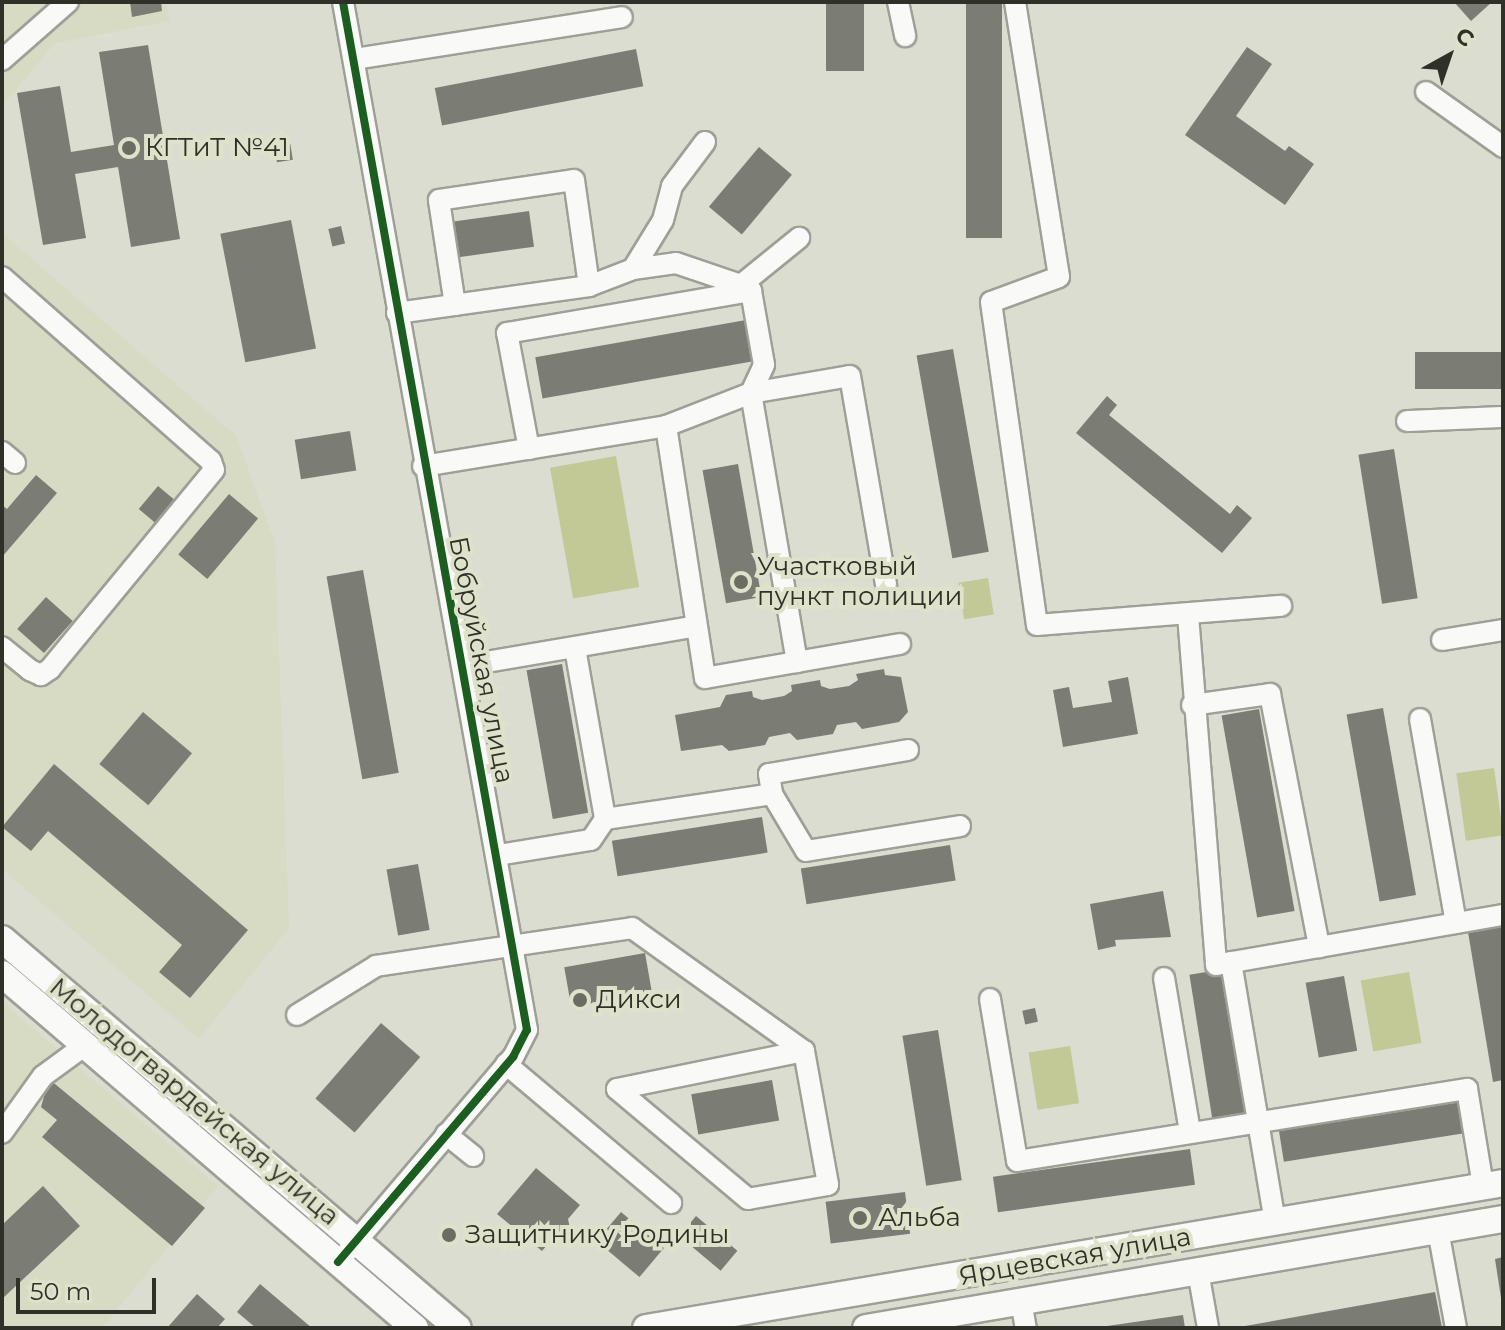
<!DOCTYPE html>
<html>
<head>
<meta charset="utf-8">
<style>
  body { margin:0 }
  #map { position:relative; width:1505px; height:1330px; overflow:hidden; background:#daddd0; font-family:Montserrat,sans-serif }
  div>[style] { position:absolute }
  .built>* { inset:0; background:#d7dbc4 }
  .green>* { inset:0; background:#c2c997; transform-origin:0 0 }
  .building>* { inset:0; background:#7b7d74; transform-origin:0 0 }
  .roads { filter:drop-shadow(2px 0 #9e9f96) drop-shadow(-2px 0 #9e9f96) drop-shadow(0 2px #9e9f96) drop-shadow(0 -2px #9e9f96) }
  .minor>* { height:20px; margin:-10px; padding:0 10px; transform-origin:10px; border-radius:10px; background:#f9faf8 }
  .major>* { height:26px; margin:-13px; padding:0 13px; transform-origin:13px; border-radius:13px; background:#f9faf8 }
  .cycleway>* { height:8px; margin:-4px; padding:0 4px; transform-origin:4px; border-radius:4px; background:#1b5e20 }
  .dots>* { width:22px; height:22px; translate:-50% -50%; box-sizing:border-box; border:4px solid #dee2cb; border-radius:50% }
  span { translate:-50% -50%; white-space:nowrap; text-align:center; line-height:1.15; -webkit-text-stroke:8px #dee2cb; paint-order:stroke }
  .poi-label { font-size:26px; color:#2f3027 }
  .left { translate:0 -50%; text-align:left }
  .street-label { font-size:26px; color:#2f3027 }
  .frame { position:absolute; inset:0; border:4px solid #2f3027; pointer-events:none }
  .north { position:absolute; left:1409px; top:16px; width:80px; height:80px; -webkit-text-stroke:6px #dee2cb; paint-order:stroke; rotate:40deg; font-size:22px; font-weight:700; line-height:32px; text-align:center; color:#2f3027 }
  .north::after { content:''; display:block; margin:auto; width:28px; height:36px; background:#2f3027; clip-path:polygon(50% 0,100% 100%,50% 72%,0 100%) }
  .scale { position:absolute; left:16px; top:1278px; width:140px; height:36px; box-sizing:border-box; border:4px solid #2f3027; border-top:0; padding-left:10px; font-size:24px; line-height:28px; white-space:nowrap; color:#2f3027; -webkit-text-stroke:6px #dee2cb; paint-order:stroke }
</style>
</head>
<body>
<div id="map">
  <div class="built">
    <div style="clip-path:polygon(2px 2px,166px 2px,170px 21px,55px 43px,2px 106px)"></div>
    <div style="clip-path:polygon(2px 233px,236px 436px,275px 543px,289px 928px,199px 1039px,2px 869px)"></div>
    <div style="clip-path:polygon(2px 1002px,218px 1186px,102px 1328px,2px 1328px)"></div>
  </div>
  <div class="green">
    <div style="left:616px;top:456px;width:133px;height:67px;rotate:80deg"></div>
    <div style="left:988px;top:578px;width:37px;height:30px;rotate:81deg"></div>
    <div style="left:1494px;top:768px;width:68px;height:38px;rotate:82deg"></div>
    <div style="left:1409px;top:972px;width:72px;height:49px;rotate:80deg"></div>
    <div style="left:1070px;top:1046px;width:58px;height:42px;rotate:81deg"></div>
  </div>
  <div class="building">
    <div style="clip-path:polygon(130px 2px,161px 2px,162px 11px,132px 17px)"></div>
    <div style="left:826px;top:2px;width:38px;height:69px"></div>
    <div style="left:966px;top:2px;width:36px;height:236px"></div>
    <div style="clip-path:polygon(1454px 2px,1492px 2px,1471px 21px)"></div>
    <div style="clip-path:polygon(148px 45px,180px 239px,131px 247px,118px 167px,75px 174px,86px 238px,43px 245px,17px 93px,60px 86px,71px 152px,114px 145px,99px 52px)"></div>
    <div style="clip-path:polygon(1247px 47px,1272px 64px,1236px 116px,1285px 151px,1289px 146px,1314px 164px,1285px 205px,1185px 135px)"></div>
    <div style="left:636px;top:49px;width:38px;height:205px;rotate:79deg"></div>
    <div style="left:290px;top:142px;width:18px;height:16px;rotate:81deg"></div>
    <div style="left:759px;top:147px;width:43px;height:78px;rotate:40deg"></div>
    <div style="left:529px;top:211px;width:36px;height:78px;rotate:82deg"></div>
    <div style="left:291px;top:220px;width:131px;height:72px;rotate:79deg"></div>
    <div style="left:341px;top:226px;width:18px;height:13px;rotate:77deg"></div>
    <div style="left:746px;top:320px;width:42px;height:214px;rotate:80deg"></div>
    <div style="left:953px;top:349px;width:206px;height:37px;rotate:80deg"></div>
    <div style="left:1503px;top:352px;width:37px;height:88px;rotate:90deg"></div>
    <div style="clip-path:polygon(1107px 396px,1117px 405px,1109px 415px,1230px 514px,1237px 505px,1252px 518px,1222px 553px,1076px 433px)"></div>
    <div style="left:350px;top:431px;width:40px;height:56px;rotate:81deg"></div>
    <div style="left:1394px;top:449px;width:151px;height:36px;rotate:81deg"></div>
    <div style="left:738px;top:464px;width:135px;height:36px;rotate:80deg"></div>
    <div style="clip-path:polygon(36px 475px,57px 493px,2px 557px,2px 505px,7px 509px)"></div>
    <div style="left:158px;top:486px;width:34px;height:30px;rotate:40deg"></div>
    <div style="left:229px;top:494px;width:38px;height:79px;rotate:40deg"></div>
    <div style="left:363px;top:570px;width:206px;height:37px;rotate:80deg"></div>
    <div style="left:46px;top:597px;width:36px;height:43px;rotate:42deg"></div>
    <div style="left:562px;top:664px;width:151px;height:36px;rotate:80deg"></div>
    <div style="clip-path:polygon(884px 669px,885px 675px,901px 677px,908px 712px,899px 722px,862px 729px,856px 722px,837px 725px,833px 734px,797px 740px,790px 733px,769px 737px,765px 745px,729px 751px,722px 745px,681px 751px,675px 715px,720px 707px,726px 695px,752px 691px,753px 697px,762px 700px,784px 696px,792px 691px,791px 685px,820px 680px,821px 686px,830px 689px,849px 686px,858px 680px,856px 674px)"></div>
    <div style="clip-path:polygon(1128px 677px,1138px 734px,1063px 747px,1053px 690px,1069px 687px,1073px 708px,1112px 702px,1108px 681px)"></div>
    <div style="left:1383px;top:708px;width:190px;height:37px;rotate:80deg"></div>
    <div style="left:1259px;top:709px;width:205px;height:38px;rotate:80deg"></div>
    <div style="left:143px;top:712px;width:64px;height:68px;rotate:40deg"></div>
    <div style="clip-path:polygon(54px 764px,248px 930px,190px 998px,159px 972px,182px 945px,48px 831px,31px 851px,2px 827px)"></div>
    <div style="left:762px;top:817px;width:36px;height:152px;rotate:81deg"></div>
    <div style="left:950px;top:845px;width:36px;height:151px;rotate:81deg"></div>
    <div style="left:418px;top:864px;width:67px;height:32px;rotate:80deg"></div>
    <div style="clip-path:polygon(1163px 891px,1171px 937px,1115px 940px,1116px 946px,1098px 950px,1090px 904px)"></div>
    <div style="clip-path:polygon(1503px 926px,1503px 1080px,1493px 1082px,1468px 932px)"></div>
    <div style="left:645px;top:953px;width:40px;height:82px;rotate:80deg"></div>
    <div style="left:1225px;top:969px;width:152px;height:36px;rotate:81deg"></div>
    <div style="left:1344px;top:976px;width:76px;height:39px;rotate:80deg"></div>
    <div style="left:1035px;top:1008px;width:14px;height:13px;rotate:78deg"></div>
    <div style="left:381px;top:1023px;width:52px;height:100px;rotate:41deg"></div>
    <div style="left:938px;top:1030px;width:152px;height:36px;rotate:81deg"></div>
    <div style="clip-path:polygon(49px 1079px,205px 1208px,172px 1246px,42px 1137px,57px 1120px,41px 1107px)"></div>
    <div style="left:772px;top:1080px;width:41px;height:82px;rotate:80deg"></div>
    <div style="left:1457px;top:1098px;width:36px;height:181px;rotate:81deg"></div>
    <div style="left:1190px;top:1149px;width:36px;height:199px;rotate:82deg"></div>
    <div style="clip-path:polygon(536px 1168px,580px 1205px,568px 1219px,571px 1233px,563px 1239px,554px 1237px,542px 1251px,497px 1214px)"></div>
    <div style="clip-path:polygon(43px 1186px,80px 1226px,2px 1299px,2px 1225px)"></div>
    <div style="left:905px;top:1192px;width:42px;height:80px;rotate:83deg"></div>
    <div style="left:621px;top:1212px;width:56px;height:38px;rotate:40deg"></div>
    <div style="left:696px;top:1216px;width:54px;height:26px;rotate:40deg"></div>
    <div style="clip-path:polygon(1503px 1257px,1503px 1298px,1501px 1298px,1495px 1259px)"></div>
    <div style="clip-path:polygon(260px 1284px,312px 1328px,256px 1328px,237px 1312px)"></div>
    <div style="clip-path:polygon(1435px 1292px,1442px 1328px,1245px 1328px,1245px 1326px)"></div>
    <div style="clip-path:polygon(197px 1294px,225px 1319px,217px 1328px,167px 1328px)"></div>
    <div style="clip-path:polygon(1183px 1315px,1185px 1328px,1107px 1328px,1107px 1326px)"></div>
  </div>
  <div class="roads">
    <div class="minor">
      <div style="left:343px;top:2px;width:1044px;rotate:79.85deg"></div>
      <div style="left:527px;top:1030px;width:30px;rotate:117deg"></div>
      <div style="left:513px;top:1057px;width:253px;rotate:130.4deg"></div>
      <div style="left:898px;top:2px;width:35px;rotate:78deg"></div>
      <div style="left:1015px;top:2px;width:278px;rotate:80.9deg"></div>
      <div style="left:1059px;top:277px;width:72px;rotate:159.8deg"></div>
      <div style="left:991px;top:302px;width:326px;rotate:81.9deg"></div>
      <div style="left:1037px;top:625px;width:245px;rotate:-4.5deg"></div>
      <div style="left:354px;top:59px;width:271px;rotate:-8.9deg"></div>
      <div style="left:2px;top:60px;width:88px;rotate:-41.3deg"></div>
      <div style="left:1426px;top:92px;width:95px;rotate:35.5deg"></div>
      <div style="left:633px;top:269px;width:57px;rotate:-58.5deg"></div>
      <div style="left:663px;top:220px;width:35px;rotate:-75deg"></div>
      <div style="left:672px;top:186px;width:55px;rotate:-53.1deg"></div>
      <div style="left:2px;top:277px;width:278px;rotate:41.4deg"></div>
      <div style="left:211px;top:461px;width:9px;rotate:72deg"></div>
      <div style="left:214px;top:470px;width:258px;rotate:129.5deg"></div>
      <div style="left:50px;top:669px;width:11px;rotate:146deg"></div>
      <div style="left:41px;top:675px;width:12px;rotate:-156deg"></div>
      <div style="left:30px;top:670px;width:36px;rotate:-141deg"></div>
      <div style="left:455px;top:305px;width:106px;rotate:-98.7deg"></div>
      <div style="left:439px;top:200px;width:136px;rotate:-8.4deg"></div>
      <div style="left:574px;top:180px;width:107px;rotate:81.9deg"></div>
      <div style="left:397px;top:313px;width:194px;rotate:-8deg"></div>
      <div style="left:589px;top:286px;width:47px;rotate:-21.1deg"></div>
      <div style="left:633px;top:269px;width:43px;rotate:-7.9deg"></div>
      <div style="left:676px;top:263px;width:69px;rotate:18.7deg"></div>
      <div style="left:741px;top:285px;width:75px;rotate:-39deg"></div>
      <div style="left:1407px;top:421px;width:96px;rotate:-2.4deg"></div>
      <div style="left:666px;top:426px;width:255px;rotate:81.2deg"></div>
      <div style="left:705px;top:678px;width:198px;rotate:-9.9deg"></div>
      <div style="left:529px;top:449px;width:118px;rotate:-100.7deg"></div>
      <div style="left:507px;top:333px;width:248px;rotate:-9.8deg"></div>
      <div style="left:751px;top:291px;width:75px;rotate:80deg"></div>
      <div style="left:764px;top:365px;width:31px;rotate:115deg"></div>
      <div style="left:751px;top:393px;width:273px;rotate:80.3deg"></div>
      <div style="left:2px;top:452px;width:17px;rotate:40deg"></div>
      <div style="left:423px;top:466px;width:246px;rotate:-9.3deg"></div>
      <div style="left:666px;top:426px;width:91px;rotate:-21.2deg"></div>
      <div style="left:751px;top:393px;width:100px;rotate:-9.7deg"></div>
      <div style="left:850px;top:376px;width:212px;rotate:80.2deg"></div>
      <div style="left:1188px;top:615px;width:351px;rotate:85.4deg"></div>
      <div style="left:1216px;top:965px;width:291px;rotate:-9.9deg"></div>
      <div style="left:1442px;top:640px;width:62px;rotate:-9.3deg"></div>
      <div style="left:575px;top:648px;width:174px;rotate:80deg"></div>
      <div style="left:463px;top:666px;width:236px;rotate:-9.7deg"></div>
      <div style="left:1192px;top:705px;width:79px;rotate:-8deg"></div>
      <div style="left:1270px;top:694px;width:258px;rotate:79deg"></div>
      <div style="left:1420px;top:719px;width:207px;rotate:80deg"></div>
      <div style="left:908px;top:750px;width:141px;rotate:170.2deg"></div>
      <div style="left:769px;top:774px;width:20px;rotate:81deg"></div>
      <div style="left:772px;top:794px;width:66px;rotate:59.2deg"></div>
      <div style="left:806px;top:851px;width:156px;rotate:-9.2deg"></div>
      <div style="left:498px;top:855px;width:94px;rotate:-9.2deg"></div>
      <div style="left:591px;top:840px;width:25px;rotate:-56deg"></div>
      <div style="left:605px;top:819px;width:169px;rotate:-8.5deg"></div>
      <div style="left:1231px;top:962px;width:264px;rotate:80.4deg"></div>
      <div style="left:1164px;top:978px;width:156px;rotate:80.4deg"></div>
      <div style="left:990px;top:999px;width:164px;rotate:80.5deg"></div>
      <div style="left:1017px;top:1161px;width:456px;rotate:-9.1deg"></div>
      <div style="left:1467px;top:1089px;width:98px;rotate:80.6deg"></div>
      <div style="left:297px;top:1015px;width:93px;rotate:-31.8deg"></div>
      <div style="left:376px;top:966px;width:259px;rotate:-8.4deg"></div>
      <div style="left:632px;top:928px;width:211px;rotate:35.6deg"></div>
      <div style="left:804px;top:1051px;width:136px;rotate:79.8deg"></div>
      <div style="left:828px;top:1185px;width:81px;rotate:170.1deg"></div>
      <div style="left:748px;top:1199px;width:171px;rotate:-140deg"></div>
      <div style="left:506px;top:1064px;width:216px;rotate:40.1deg"></div>
      <div style="left:617px;top:1089px;width:191px;rotate:-11.5deg"></div>
      <div style="left:2px;top:1133px;width:70px;rotate:-54.3deg"></div>
      <div style="left:43px;top:1076px;width:51px;rotate:-36.2deg"></div>
      <div style="left:446px;top:1134px;width:35px;rotate:39deg"></div>
      <div style="left:1438px;top:1230px;width:100px;rotate:79.6deg"></div>
      <div style="left:1198px;top:1271px;width:58px;rotate:80deg"></div>
      <div style="left:1021px;top:1301px;width:27px;rotate:80deg"></div>
    </div>
    <div class="major">
      <div style="left:2px;top:939px;width:599px;rotate:40.47deg"></div>
      <div style="left:2px;top:974px;width:544px;rotate:40.6deg"></div>
      <div style="left:646px;top:1328px;width:869px;rotate:-9.6deg"></div>
      <div style="left:866px;top:1328px;width:646px;rotate:-9.71deg"></div>
    </div>
  </div>
  <div class="cycleway">
    <div style="left:338px;top:1262px;width:270px;rotate:-49.5deg"></div>
    <div style="left:513px;top:1057px;width:30px;rotate:-63deg"></div>
    <div style="left:527px;top:1030px;width:1044px;rotate:-100.15deg"></div>
  </div>
  <div class="dots">
    <div style="left:129px;top:148px;background:#6b6d62"></div>
    <div style="left:741px;top:582px;background:#6b6d62"></div>
    <div style="left:580px;top:1000px;background:#6b6d62"></div>
    <div style="left:860px;top:1218px;background:#6b6d62"></div>
    <div style="left:449px;top:1235px;background:#6b6d62"></div>
  </div>
  <div class="poi-label">
    <span class="left" style="left:145px;top:148px">КГТиТ №41</span>
    <span class="left" style="left:757px;top:582px">Участковый<br>пункт полиции</span>
    <span class="left" style="left:596px;top:1000px">Дикси</span>
    <span class="left" style="left:878px;top:1218px">Альба</span>
    <span class="left" style="left:465px;top:1235px">Защитнику Родины</span>
  </div>
  <div class="street-label">
    <span style="left:481px;top:660px;rotate:79deg">Бобруйская улица</span>
    <span style="left:194px;top:1102px;rotate:40deg">Молодогвардейская улица</span>
    <span style="left:1075px;top:1257px;rotate:-10deg">Ярцевская улица</span>
  </div>
  <div class="frame"></div>
  <div class="north">С</div>
  <div class="scale">50 m</div>
</div>
</body>
</html>
